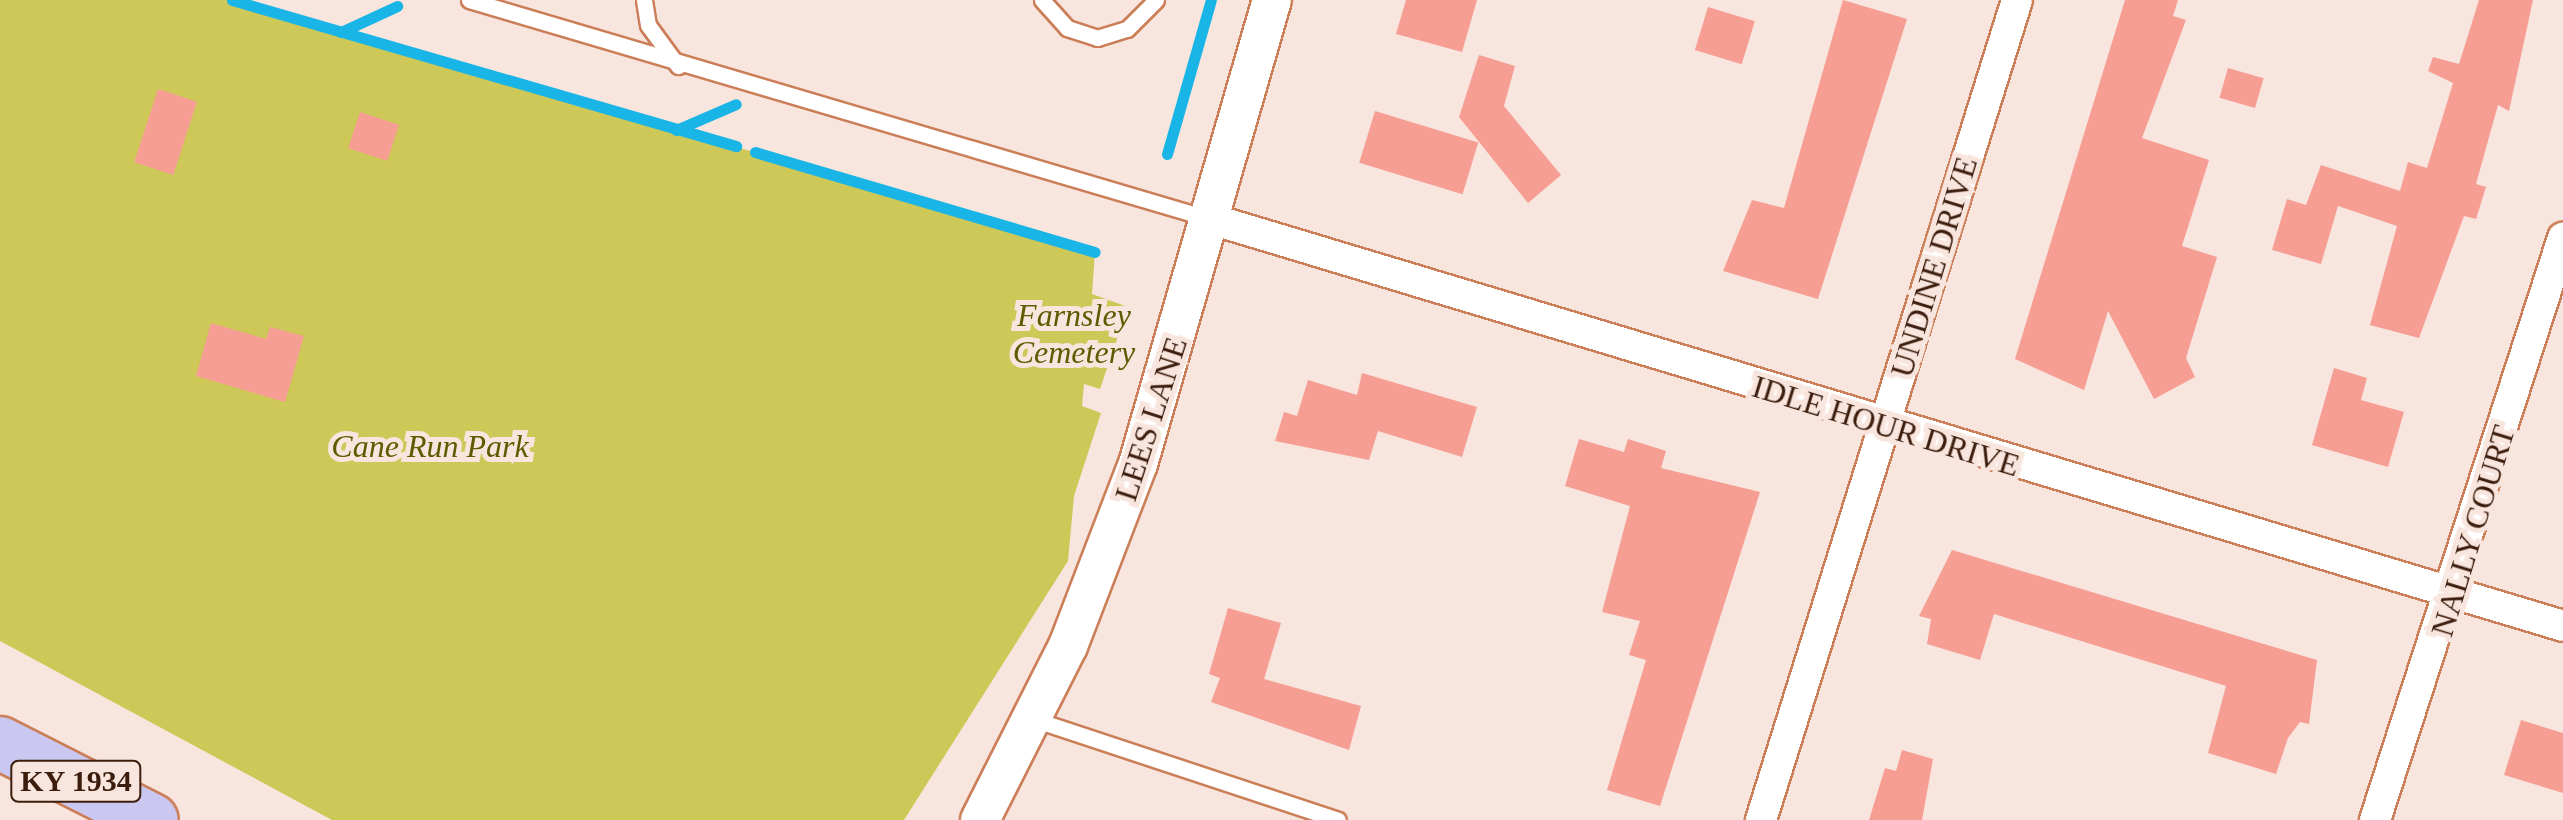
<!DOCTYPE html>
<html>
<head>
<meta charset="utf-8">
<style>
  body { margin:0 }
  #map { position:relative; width:2563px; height:820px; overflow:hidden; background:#f8e6de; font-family:"Times New Roman",serif }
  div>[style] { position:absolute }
  .green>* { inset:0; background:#cec858 }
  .stream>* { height:11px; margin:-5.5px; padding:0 5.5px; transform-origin:5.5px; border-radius:5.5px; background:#19b5e6 }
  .building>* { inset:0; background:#f69d94; transform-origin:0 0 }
  .roads { filter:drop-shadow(2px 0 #cb7e58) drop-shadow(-2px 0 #cb7e58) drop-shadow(0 2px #cb7e58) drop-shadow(0 -2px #cb7e58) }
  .service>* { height:15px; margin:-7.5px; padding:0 7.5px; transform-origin:7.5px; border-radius:7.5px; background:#fff }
  .minor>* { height:30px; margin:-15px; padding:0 15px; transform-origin:15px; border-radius:15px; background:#fff }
  .tertiary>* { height:38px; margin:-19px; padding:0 19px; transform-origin:19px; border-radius:19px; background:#fff }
  .trunk>* { height:52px; margin:-26px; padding:0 26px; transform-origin:26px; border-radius:26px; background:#cac8f0 }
  span { translate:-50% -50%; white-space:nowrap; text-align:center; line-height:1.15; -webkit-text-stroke:10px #f8e6de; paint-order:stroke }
  .shield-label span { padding:2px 8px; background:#f8e6de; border:2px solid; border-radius:8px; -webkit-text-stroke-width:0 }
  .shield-label { font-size:30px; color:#3c1d0d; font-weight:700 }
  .street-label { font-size:32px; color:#3c1d0d }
  .park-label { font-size:32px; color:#5f5a00; font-style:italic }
</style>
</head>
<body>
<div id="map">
  <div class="green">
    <div style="clip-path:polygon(0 0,234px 0,1095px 252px,1092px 294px,1128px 307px,1100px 389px,1084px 384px,1082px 406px,1101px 413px,1074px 496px,1068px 561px,904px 820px,332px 820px,0 641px)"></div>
  </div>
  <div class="stream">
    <div style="left:232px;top:0;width:525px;rotate:16.16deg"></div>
    <div style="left:341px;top:32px;width:62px;rotate:-24.9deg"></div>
    <div style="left:676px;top:130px;width:65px;rotate:-23.4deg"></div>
    <div style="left:755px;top:152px;width:354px;rotate:16.4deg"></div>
    <div style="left:1167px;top:154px;width:160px;rotate:-74.1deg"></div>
  </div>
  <div class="building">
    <div style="clip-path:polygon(1406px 0,1477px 0,1462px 52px,1396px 34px)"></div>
    <div style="clip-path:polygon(1843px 0,1907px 19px,1818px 299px,1723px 271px,1752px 200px,1784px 208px)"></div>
    <div style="clip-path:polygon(2125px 0,2178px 0,2173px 16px,2186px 20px,2142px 138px,2209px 160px,2182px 246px,2217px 257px,2186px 358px,2195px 377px,2154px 399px,2108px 311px,2084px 390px,2015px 359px)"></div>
    <div style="clip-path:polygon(2479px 0,2533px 0,2509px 111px,2498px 105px,2476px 184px,2486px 187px,2476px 219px,2464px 216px,2419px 338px,2370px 325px,2397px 226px,2338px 206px,2321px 264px,2272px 250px,2287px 199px,2306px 205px,2321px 165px,2400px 191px,2408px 162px,2427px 168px,2453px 83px,2428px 71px,2433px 57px,2459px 64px)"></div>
    <div style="left:1708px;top:7px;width:49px;height:45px;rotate:17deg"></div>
    <div style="clip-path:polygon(1479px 55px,1515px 66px,1504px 106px,1561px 175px,1528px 203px,1459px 117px)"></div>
    <div style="left:2228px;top:68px;width:37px;height:31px;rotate:16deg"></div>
    <div style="left:158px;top:89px;width:41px;height:77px;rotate:18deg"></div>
    <div style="left:1375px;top:111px;width:108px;height:54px;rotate:17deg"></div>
    <div style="left:360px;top:112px;width:41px;height:38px;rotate:18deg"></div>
    <div style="clip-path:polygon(211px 323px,266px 339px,270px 327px,304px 336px,285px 402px,196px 376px)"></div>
    <div style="clip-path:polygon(2334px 368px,2367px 378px,2361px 400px,2404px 412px,2388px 467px,2312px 445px)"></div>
    <div style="clip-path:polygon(1362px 373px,1477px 407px,1462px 457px,1378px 431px,1369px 460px,1275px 441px,1284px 412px,1297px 416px,1308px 380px,1357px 395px)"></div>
    <div style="clip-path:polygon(1579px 439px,1624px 452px,1628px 439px,1666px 451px,1661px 468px,1760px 492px,1660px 806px,1607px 790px,1646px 660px,1629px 655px,1640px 621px,1602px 612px,1630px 506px,1565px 486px)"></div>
    <div style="clip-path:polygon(1952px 550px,2317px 660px,2309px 724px,2300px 722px,2288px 738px,2276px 774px,2208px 753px,2226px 686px,1994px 614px,1980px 660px,1927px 644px,1931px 619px,1919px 616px)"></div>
    <div style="clip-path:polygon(1228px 608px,1281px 623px,1264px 679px,1361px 706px,1349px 750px,1211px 702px,1220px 678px,1209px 674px)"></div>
    <div style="clip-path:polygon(2521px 720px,2563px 733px,2563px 793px,2504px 775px)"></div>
    <div style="clip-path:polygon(1902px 750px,1933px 759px,1922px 820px,1869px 820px,1885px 768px,1896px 771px)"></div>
  </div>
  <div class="roads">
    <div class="service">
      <div style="left:469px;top:0;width:770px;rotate:16.46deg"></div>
      <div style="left:644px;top:0;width:25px;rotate:81deg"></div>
      <div style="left:648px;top:25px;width:51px;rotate:53.8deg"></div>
      <div style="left:1042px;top:0;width:38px;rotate:48deg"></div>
      <div style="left:1067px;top:28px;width:32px;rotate:18deg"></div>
      <div style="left:1097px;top:38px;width:31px;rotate:-17deg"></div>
      <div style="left:1127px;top:29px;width:41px;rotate:-45deg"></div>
      <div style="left:1033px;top:719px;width:321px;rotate:18.3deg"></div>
    </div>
    <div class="minor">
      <div style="left:1211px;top:219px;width:1412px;rotate:16.75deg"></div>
      <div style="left:1761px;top:820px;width:859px;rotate:-72.66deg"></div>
      <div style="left:2375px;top:820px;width:612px;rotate:-72.1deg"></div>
    </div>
    <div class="tertiary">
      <div style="left:980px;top:820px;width:195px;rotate:-63.2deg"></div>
      <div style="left:1068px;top:646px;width:195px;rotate:-69deg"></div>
      <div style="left:1138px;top:464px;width:483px;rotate:-73.9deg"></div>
    </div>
    <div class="trunk">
      <div style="left:0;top:743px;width:170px;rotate:26.9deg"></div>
    </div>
  </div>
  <div class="shield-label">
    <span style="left:76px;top:781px">KY 1934</span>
  </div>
  <div class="street-label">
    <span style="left:1934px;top:267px;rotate:-73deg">UNDINE DRIVE</span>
    <span style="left:1151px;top:419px;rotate:-72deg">LEES LANE</span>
    <span style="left:1886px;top:426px;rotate:17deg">IDLE HOUR DRIVE</span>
    <span style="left:2473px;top:531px;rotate:-73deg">NALLY COURT</span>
  </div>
  <div class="park-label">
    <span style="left:1074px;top:334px">Farnsley<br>Cemetery</span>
    <span style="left:430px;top:446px">Cane Run Park</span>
  </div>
</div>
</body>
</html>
